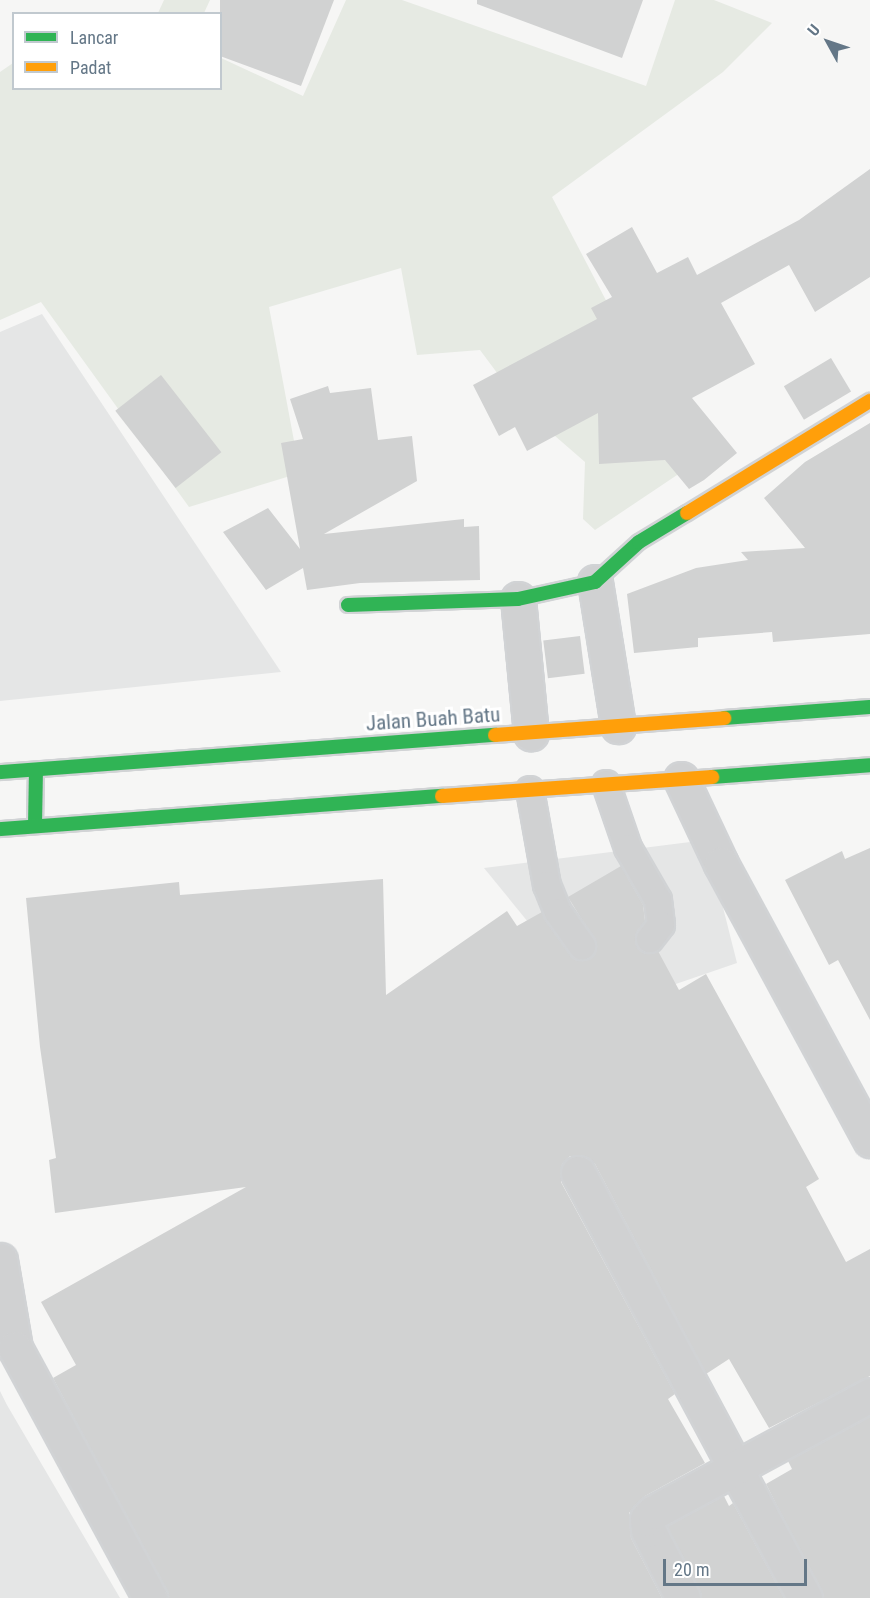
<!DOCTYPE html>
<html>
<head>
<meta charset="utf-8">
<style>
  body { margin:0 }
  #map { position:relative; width:870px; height:1598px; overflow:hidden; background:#f6f6f5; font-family:"Roboto Condensed",sans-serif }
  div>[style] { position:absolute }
  .built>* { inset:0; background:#e5e6e6 }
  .green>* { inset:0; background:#e6eae3 }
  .building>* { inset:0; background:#d1d2d2; transform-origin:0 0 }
  .roads { filter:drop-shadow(2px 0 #d1d3d5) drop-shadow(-2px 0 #d1d3d5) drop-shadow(0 2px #d1d3d5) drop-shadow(0 -2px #d1d3d5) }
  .lane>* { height:26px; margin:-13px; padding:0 13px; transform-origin:13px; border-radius:13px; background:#d0d1d2 }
  .street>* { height:33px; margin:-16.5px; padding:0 16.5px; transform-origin:16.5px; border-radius:16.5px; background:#d0d1d2 }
  .fast>* { height:14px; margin:-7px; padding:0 7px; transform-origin:7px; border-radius:7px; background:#30b455 }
  .slow>* { height:14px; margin:-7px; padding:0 7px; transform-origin:7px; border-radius:7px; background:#ff9f0a }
  span { translate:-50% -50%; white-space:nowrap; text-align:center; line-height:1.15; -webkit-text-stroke:6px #fff; paint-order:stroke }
  .street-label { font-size:21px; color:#647787 }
  .legend { position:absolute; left:12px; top:12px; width:210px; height:78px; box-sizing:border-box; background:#fff; border:2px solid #c1c9cf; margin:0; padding:8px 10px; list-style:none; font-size:18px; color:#647787 }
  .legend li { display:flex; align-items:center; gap:12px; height:30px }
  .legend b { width:30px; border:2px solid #c1c9cf }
  .north { position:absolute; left:798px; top:12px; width:60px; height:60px; -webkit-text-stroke:4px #fff; paint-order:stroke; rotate:310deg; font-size:16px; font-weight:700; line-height:24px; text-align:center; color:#647787 }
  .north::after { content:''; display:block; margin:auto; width:21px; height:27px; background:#647787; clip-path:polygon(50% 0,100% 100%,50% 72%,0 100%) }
  .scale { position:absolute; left:663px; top:1559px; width:144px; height:27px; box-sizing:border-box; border:3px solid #647787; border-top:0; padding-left:8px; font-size:18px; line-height:21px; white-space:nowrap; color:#647787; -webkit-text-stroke:4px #fff; paint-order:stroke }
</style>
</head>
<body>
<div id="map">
  <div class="built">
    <div style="clip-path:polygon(42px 314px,281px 672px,0 701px,0 332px)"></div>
    <div style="clip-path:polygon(706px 840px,737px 963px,600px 1010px,484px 868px)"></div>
    <div style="clip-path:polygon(0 1391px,7px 1405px,120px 1598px,0 1598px)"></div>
  </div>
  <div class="green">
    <div style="clip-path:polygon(164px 0,210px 0,204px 13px,158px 13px)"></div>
    <div style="clip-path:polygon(346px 0,402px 0,646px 86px,675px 0,714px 0,772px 23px,723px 72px,552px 197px,692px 465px,595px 530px,583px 519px,585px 462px,524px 409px,480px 350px,417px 355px,401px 268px,269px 307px,300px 473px,189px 507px,41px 302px,0 320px,0 72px,13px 63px,14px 88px,220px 88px,221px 58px,303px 96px)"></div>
  </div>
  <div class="building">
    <div style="clip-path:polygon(220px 0,334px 0,301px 86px,220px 56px)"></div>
    <div style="clip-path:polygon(477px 0,643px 0,622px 58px,477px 4px)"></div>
    <div style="clip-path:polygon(870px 169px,870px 277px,815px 312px,789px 265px,721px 303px,755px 364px,692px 398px,737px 453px,704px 480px,689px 489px,665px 460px,599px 464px,598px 413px,527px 451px,515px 427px,499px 436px,473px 385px,597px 319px,591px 308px,612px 297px,586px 254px,632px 227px,657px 273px,688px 257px,697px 275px,799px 220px)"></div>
    <div style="left:831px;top:358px;width:39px;height:55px;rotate:59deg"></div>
    <div style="left:161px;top:375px;width:98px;height:58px;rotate:52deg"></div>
    <div style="clip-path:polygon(328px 386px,330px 393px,371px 388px,378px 440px,412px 436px,417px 481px,324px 534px,464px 519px,464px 527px,479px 526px,480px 580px,360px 583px,307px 590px,303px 568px,266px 590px,223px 532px,268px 508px,300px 549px,281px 443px,303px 439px,290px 399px)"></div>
    <div style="clip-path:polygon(870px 423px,870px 634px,773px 642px,772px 632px,698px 638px,698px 647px,634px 653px,627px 594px,696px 568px,748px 560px,741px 552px,805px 548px,764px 498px,805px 462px)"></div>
    <div style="left:580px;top:636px;width:38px;height:37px;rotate:83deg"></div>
    <div style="clip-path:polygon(870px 848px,870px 1020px,838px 960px,829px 965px,785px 880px,842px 851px,845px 859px)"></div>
    <div style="clip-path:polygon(621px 866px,643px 905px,645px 921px,635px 936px,636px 945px,647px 954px,658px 951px,679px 990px,706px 974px,819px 1179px,806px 1187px,846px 1262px,870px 1249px,870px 1376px,769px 1428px,729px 1359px,706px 1374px,595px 1164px,587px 1157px,570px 1156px,562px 1164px,561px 1182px,675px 1394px,668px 1399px,705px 1463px,645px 1496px,629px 1513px,631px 1538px,662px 1598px,169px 1598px,53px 1378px,76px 1365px,41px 1302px,246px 1187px,55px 1213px,49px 1160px,56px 1158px,40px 1047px,26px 898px,179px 882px,180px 895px,383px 879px,386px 995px,507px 911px,517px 926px,542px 912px,570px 955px,583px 961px,590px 959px,597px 944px,568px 897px)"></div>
    <div style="clip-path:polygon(870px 1416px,870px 1598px,824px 1598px,766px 1484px,792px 1469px,788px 1461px)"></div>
    <div style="clip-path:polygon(724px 1496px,729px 1506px,733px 1503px,784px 1598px,702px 1598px,667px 1526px)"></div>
  </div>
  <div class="roads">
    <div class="lane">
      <div style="left:606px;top:784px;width:68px;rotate:71deg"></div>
      <div style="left:628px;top:848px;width:60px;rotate:60deg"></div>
      <div style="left:658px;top:900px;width:25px;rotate:83deg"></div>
      <div style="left:661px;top:925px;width:18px;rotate:128deg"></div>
      <div style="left:530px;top:790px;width:97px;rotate:79.9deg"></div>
      <div style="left:547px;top:885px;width:29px;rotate:68deg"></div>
      <div style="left:558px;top:912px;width:42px;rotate:54.8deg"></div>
    </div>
    <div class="street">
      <div style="left:595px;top:582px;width:146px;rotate:80.9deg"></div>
      <div style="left:518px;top:599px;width:135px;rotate:84.5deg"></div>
      <div style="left:681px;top:779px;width:94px;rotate:64.8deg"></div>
      <div style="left:721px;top:864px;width:314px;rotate:61.6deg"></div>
      <div style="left:578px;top:1173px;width:482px;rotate:61.9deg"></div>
      <div style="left:0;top:1260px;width:89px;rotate:80.3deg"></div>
      <div style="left:15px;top:1348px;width:284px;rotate:61.6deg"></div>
      <div style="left:683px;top:1598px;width:76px;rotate:-117.2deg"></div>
      <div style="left:648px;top:1530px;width:11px;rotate:-95deg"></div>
      <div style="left:647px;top:1519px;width:10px;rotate:-45deg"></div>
      <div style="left:654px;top:1512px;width:246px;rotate:-28.4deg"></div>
    </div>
    <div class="fast">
      <div style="left:348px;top:605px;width:170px;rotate:-2deg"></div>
      <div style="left:518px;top:599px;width:79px;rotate:-12.4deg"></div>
      <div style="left:595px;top:582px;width:59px;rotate:-42.3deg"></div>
      <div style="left:639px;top:542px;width:56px;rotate:-31.1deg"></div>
      <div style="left:724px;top:718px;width:146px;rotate:-4.3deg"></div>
      <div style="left:0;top:772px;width:496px;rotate:-4.3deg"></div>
      <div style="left:712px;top:777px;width:158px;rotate:-4.3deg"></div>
      <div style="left:35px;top:826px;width:56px;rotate:-89deg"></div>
      <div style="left:0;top:829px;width:443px;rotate:-4.3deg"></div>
    </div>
    <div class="slow">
      <div style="left:687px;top:513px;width:215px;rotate:-31.5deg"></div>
      <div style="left:495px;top:735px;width:230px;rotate:-4.2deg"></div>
      <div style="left:442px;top:796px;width:271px;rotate:-4deg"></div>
    </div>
  </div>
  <div class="street-label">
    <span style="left:433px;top:719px;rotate:-4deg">Jalan Buah Batu</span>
  </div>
  <ul class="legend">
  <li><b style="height:8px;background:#30b455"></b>Lancar</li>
  <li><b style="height:8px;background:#ff9f0a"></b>Padat</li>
  </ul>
  <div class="north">U</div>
  <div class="scale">20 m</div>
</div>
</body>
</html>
